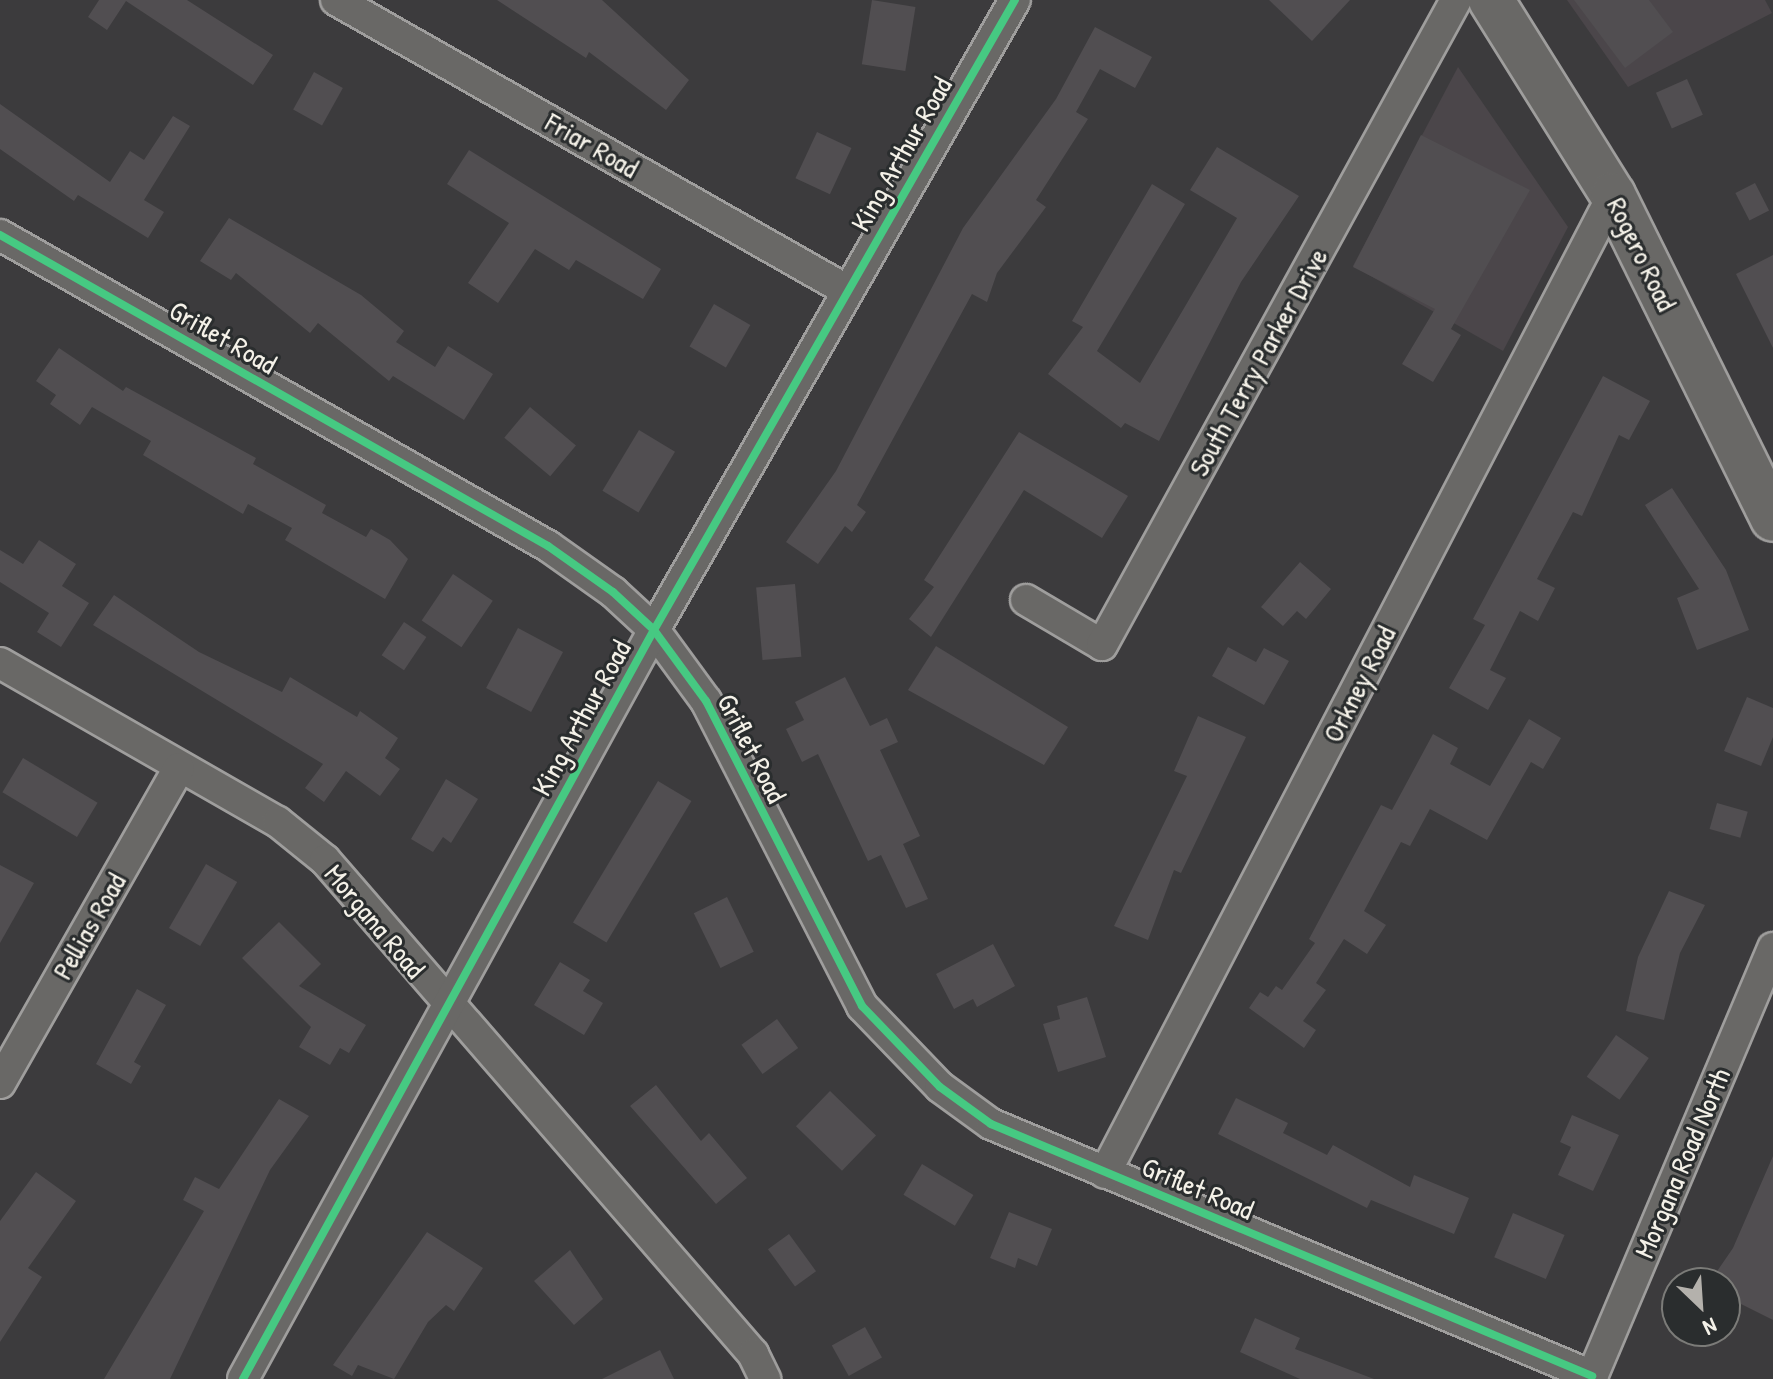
<!DOCTYPE html>
<html>
<head>
<meta charset="utf-8">
<style>
  body { margin:0 }
  #map { position:relative; width:1773px; height:1379px; overflow:hidden; background:#3c3b3d; font-family:"Patrick Hand",sans-serif }
  div>[style] { position:absolute }
  .built>* { inset:0; background:#4b464a }
  .building>* { inset:0; background:#514e51; transform-origin:0 0 }
  .roads { filter:drop-shadow(2px 0 #9f9e9d) drop-shadow(-2px 0 #9f9e9d) drop-shadow(0 2px #9f9e9d) drop-shadow(0 -2px #9f9e9d) }
  .minor>* { height:30px; margin:-15px; padding:0 15px; transform-origin:15px; border-radius:15px; background:#696866 }
  .secondary>* { height:44px; margin:-22px; padding:0 22px; transform-origin:22px; border-radius:22px; background:#696866 }
  .cycleway>* { height:8px; margin:-4px; padding:0 4px; transform-origin:4px; border-radius:4px; background:#46c982 }
  span { translate:-50% -50%; white-space:nowrap; text-align:center; line-height:1.15; -webkit-text-stroke:6px #2a2d2e; paint-order:stroke }
  .street-label { font-size:28px; color:#f4f1e8 }
  .north { position:absolute; left:1661px; top:1267px; width:80px; height:80px; box-sizing:border-box; background:#2a2d2e; border:2px solid #7b7b78; border-radius:50%; rotate:155deg; font-size:22px; font-weight:700; line-height:32px; text-align:center; color:#f4f1e8 }
  .north::after { content:''; display:block; margin:auto; width:28px; height:36px; background:#b4b1ac; clip-path:polygon(50% 0,100% 100%,50% 72%,0 100%) }
</style>
</head>
<body>
<div id="map">
  <div class="built">
    <div style="clip-path:polygon(1567px 0,1765px 0,1772px 13px,1628px 87px)"></div>
    <div style="clip-path:polygon(1458px 67px,1568px 227px,1503px 351px,1353px 266px)"></div>
  </div>
  <div class="building">
    <div style="clip-path:polygon(99px 0,187px 0,273px 55px,253px 85px,126px 1px,107px 30px,88px 17px)"></div>
    <div style="clip-path:polygon(497px 0,602px 0,689px 80px,666px 110px,589px 52px,586px 58px)"></div>
    <div style="left:872px;top:0;width:44px;height:65px;rotate:9deg"></div>
    <div style="clip-path:polygon(1269px 0,1350px 0,1312px 41px)"></div>
    <div style="clip-path:polygon(1574px 0,1649px 0,1673px 32px,1625px 68px)"></div>
    <div style="clip-path:polygon(1095px 27px,1152px 57px,1135px 88px,1100px 69px,1076px 112px,1088px 119px,1036px 200px,1046px 207px,997px 273px,987px 302px,972px 294px,857px 505px,866px 512px,852px 532px,845px 526px,818px 564px,786px 542px,836px 471px,963px 228px,1056px 99px)"></div>
    <div style="left:314px;top:72px;width:33px;height:43px;rotate:29deg"></div>
    <div style="left:1687px;top:79px;width:39px;height:34px;rotate:66deg"></div>
    <div style="clip-path:polygon(0 104px,110px 182px,130px 151px,144px 160px,173px 116px,190px 126px,144px 200px,164px 212px,148px 238px,78px 195px,74px 201px,0 149px)"></div>
    <div style="left:817px;top:132px;width:38px;height:51px;rotate:25deg"></div>
    <div style="clip-path:polygon(1421px 135px,1530px 190px,1451px 329px,1461px 335px,1433px 382px,1402px 364px,1435px 309px,1353px 267px)"></div>
    <div style="clip-path:polygon(1217px 147px,1299px 196px,1241px 282px,1159px 441px,1125px 423px,1121px 428px,1048px 374px,1083px 327px,1072px 321px,1152px 184px,1185px 204px,1097px 351px,1140px 383px,1237px 218px,1190px 190px)"></div>
    <div style="clip-path:polygon(469px 150px,661px 269px,643px 299px,576px 260px,569px 270px,535px 249px,498px 303px,468px 283px,509px 223px,447px 184px)"></div>
    <div style="left:1755px;top:183px;width:31px;height:22px;rotate:63deg"></div>
    <div style="clip-path:polygon(229px 218px,361px 295px,404px 331px,396px 342px,435px 367px,448px 346px,493px 374px,464px 420px,393px 376px,389px 381px,318px 323px,310px 333px,236px 273px,231px 280px,200px 261px)"></div>
    <div style="clip-path:polygon(1773px 255px,1773px 348px,1736px 274px)"></div>
    <div style="left:714px;top:304px;width:42px;height:49px;rotate:30deg"></div>
    <div style="clip-path:polygon(59px 348px,123px 391px,126px 387px,256px 458px,253px 464px,326px 505px,322px 513px,366px 537px,371px 529px,390px 540px,408px 559px,385px 599px,285px 540px,292px 528px,248px 504px,243px 514px,143px 455px,151px 441px,92px 407px,80px 425px,50px 404px,56px 395px,36px 381px)"></div>
    <div style="clip-path:polygon(1603px 376px,1650px 401px,1629px 440px,1619px 435px,1582px 516px,1573px 512px,1537px 579px,1555px 588px,1538px 621px,1520px 611px,1490px 670px,1506px 678px,1488px 710px,1449px 688px,1485px 625px,1473px 619px)"></div>
    <div style="left:530px;top:407px;width:60px;height:40px;rotate:40deg"></div>
    <div style="left:639px;top:430px;width:42px;height:71px;rotate:31deg"></div>
    <div style="clip-path:polygon(1019px 432px,1128px 496px,1102px 538px,1024px 490px,931px 637px,909px 619px,934px 587px,924px 580px)"></div>
    <div style="clip-path:polygon(1672px 488px,1726px 570px,1749px 630px,1697px 650px,1677px 598px,1699px 589px,1645px 505px)"></div>
    <div style="clip-path:polygon(39px 540px,76px 564px,62px 586px,89px 603px,61px 647px,37px 632px,49px 613px,0 582px,0 550px,23px 564px)"></div>
    <div style="clip-path:polygon(1300px 562px,1331px 589px,1306px 619px,1297px 611px,1283px 626px,1261px 607px)"></div>
    <div style="left:453px;top:574px;width:48px;height:56px;rotate:34deg"></div>
    <div style="left:795px;top:584px;width:73px;height:39px;rotate:85deg"></div>
    <div style="clip-path:polygon(114px 595px,199px 652px,282px 692px,290px 677px,357px 717px,360px 711px,398px 738px,385px 758px,400px 769px,380px 796px,346px 771px,324px 802px,305px 788px,323px 764px,93px 625px)"></div>
    <div style="left:404px;top:622px;width:27px;height:40px;rotate:34deg"></div>
    <div style="left:518px;top:628px;width:51px;height:68px;rotate:28deg"></div>
    <div style="clip-path:polygon(936px 646px,1068px 727px,1044px 765px,908px 690px)"></div>
    <div style="clip-path:polygon(1228px 647px,1256px 662px,1264px 648px,1289px 661px,1264px 705px,1212px 676px)"></div>
    <div style="clip-path:polygon(845px 677px,870px 726px,887px 718px,898px 742px,880px 750px,920px 836px,903px 844px,928px 899px,906px 908px,881px 855px,868px 861px,818px 754px,802px 762px,786px 729px,804px 720px,795px 702px)"></div>
    <div style="clip-path:polygon(1747px 697px,1773px 708px,1773px 737px,1761px 766px,1724px 751px)"></div>
    <div style="clip-path:polygon(1198px 716px,1246px 737px,1181px 873px,1174px 870px,1148px 940px,1114px 926px,1187px 776px,1174px 771px)"></div>
    <div style="clip-path:polygon(1529px 719px,1561px 738px,1543px 769px,1531px 762px,1487px 840px,1430px 809px,1410px 846px,1401px 842px,1364px 911px,1386px 925px,1367px 954px,1344px 939px,1316px 983px,1326px 990px,1303px 1021px,1316px 1030px,1304px 1048px,1249px 1008px,1260px 992px,1268px 997px,1276px 986px,1282px 990px,1315px 943px,1309px 939px,1381px 805px,1392px 810px,1433px 734px,1458px 748px,1450px 764px,1490px 786px)"></div>
    <div style="left:23px;top:758px;width:87px;height:40px;rotate:31deg"></div>
    <div style="clip-path:polygon(446px 779px,478px 799px,451px 843px,443px 837px,433px 852px,411px 839px)"></div>
    <div style="left:658px;top:781px;width:39px;height:165px;rotate:31deg"></div>
    <div style="left:1717px;top:803px;width:32px;height:27px;rotate:16deg"></div>
    <div style="left:206px;top:864px;width:36px;height:74px;rotate:30deg"></div>
    <div style="clip-path:polygon(0 865px,34px 883px,0 943px)"></div>
    <div style="clip-path:polygon(1669px 891px,1705px 905px,1680px 953px,1664px 1020px,1626px 1011px,1638px 957px)"></div>
    <div style="left:727px;top:897px;width:61px;height:37px;rotate:64deg"></div>
    <div style="clip-path:polygon(279px 922px,321px 964px,299px 986px,366px 1025px,349px 1053px,340px 1048px,330px 1065px,299px 1047px,311px 1027px,242px 958px)"></div>
    <div style="clip-path:polygon(993px 944px,1015px 986px,977px 1007px,973px 999px,954px 1009px,936px 974px)"></div>
    <div style="clip-path:polygon(560px 962px,590px 980px,583px 991px,603px 1003px,584px 1035px,534px 1005px)"></div>
    <div style="clip-path:polygon(137px 989px,166px 1005px,134px 1062px,141px 1066px,131px 1084px,96px 1064px)"></div>
    <div style="clip-path:polygon(1087px 997px,1106px 1057px,1058px 1072px,1043px 1024px,1060px 1019px,1057px 1006px)"></div>
    <div style="left:777px;top:1019px;width:36px;height:44px;rotate:54deg"></div>
    <div style="left:1616px;top:1035px;width:40px;height:51px;rotate:35deg"></div>
    <div style="clip-path:polygon(656px 1085px,701px 1141px,709px 1133px,747px 1178px,716px 1204px,630px 1106px)"></div>
    <div style="left:830px;top:1091px;width:64px;height:49px;rotate:44deg"></div>
    <div style="clip-path:polygon(1236px 1098px,1288px 1123px,1283px 1133px,1327px 1155px,1333px 1145px,1410px 1187px,1414px 1175px,1469px 1198px,1454px 1234px,1371px 1200px,1367px 1208px,1218px 1134px)"></div>
    <div style="clip-path:polygon(279px 1099px,309px 1116px,270px 1170px,170px 1379px,104px 1379px,204px 1211px,183px 1200px,195px 1177px,219px 1189px)"></div>
    <div style="clip-path:polygon(1572px 1115px,1619px 1135px,1593px 1191px,1558px 1175px,1571px 1147px,1560px 1142px)"></div>
    <div style="clip-path:polygon(1773px 1156px,1773px 1320px,1725px 1296px,1725px 1283px,1709px 1283px,1733px 1248px)"></div>
    <div style="left:922px;top:1164px;width:60px;height:36px;rotate:31deg"></div>
    <div style="clip-path:polygon(36px 1172px,76px 1201px,28px 1268px,42px 1277px,0 1342px,0 1221px)"></div>
    <div style="clip-path:polygon(1009px 1212px,1052px 1229px,1037px 1266px,1018px 1258px,1015px 1268px,990px 1258px)"></div>
    <div style="left:1513px;top:1213px;width:56px;height:48px;rotate:23deg"></div>
    <div style="clip-path:polygon(427px 1232px,483px 1268px,454px 1311px,446px 1305px,428px 1322px,394px 1379px,358px 1365px,352px 1376px,333px 1365px)"></div>
    <div style="left:789px;top:1234px;width:46px;height:26px;rotate:54deg"></div>
    <div style="clip-path:polygon(570px 1250px,603px 1299px,574px 1325px,534px 1281px)"></div>
    <div style="clip-path:polygon(1255px 1318px,1300px 1338px,1295px 1349px,1374px 1379px,1300px 1379px,1240px 1352px)"></div>
    <div style="left:865px;top:1327px;width:35px;height:38px;rotate:61deg"></div>
    <div style="clip-path:polygon(660px 1350px,674px 1379px,602px 1379px)"></div>
  </div>
  <div class="roads">
    <div class="minor">
      <div style="left:336px;top:0;width:589px;rotate:29.61deg"></div>
      <div style="left:0;top:235px;width:630px;rotate:29.58deg"></div>
      <div style="left:548px;top:546px;width:80px;rotate:35.3deg"></div>
      <div style="left:613px;top:592px;width:56px;rotate:42.8deg"></div>
      <div style="left:654px;top:630px;width:88px;rotate:53.8deg"></div>
      <div style="left:706px;top:701px;width:343px;rotate:62.9deg"></div>
      <div style="left:862px;top:1006px;width:112px;rotate:46.1deg"></div>
      <div style="left:940px;top:1087px;width:63px;rotate:36deg"></div>
      <div style="left:991px;top:1124px;width:652px;rotate:22.75deg"></div>
      <div style="left:1026px;top:600px;width:88px;rotate:30.6deg"></div>
      <div style="left:1102px;top:645px;width:736px;rotate:-61.24deg"></div>
      <div style="left:0;top:663px;width:320px;rotate:29.8deg"></div>
      <div style="left:278px;top:822px;width:60px;rotate:39deg"></div>
      <div style="left:325px;top:860px;width:654px;rotate:49.09deg"></div>
      <div style="left:753px;top:1354px;width:28px;rotate:64deg"></div>
      <div style="left:0;top:1083px;width:362px;rotate:-60.4deg"></div>
      <div style="left:1105px;top:1173px;width:1102px;rotate:-62.55deg"></div>
      <div style="left:243px;top:1379px;width:854px;rotate:-61.25deg"></div>
      <div style="left:654px;top:630px;width:726px;rotate:-60.19deg"></div>
      <div style="left:1591px;top:1379px;width:468px;rotate:-67.1deg"></div>
    </div>
    <div class="secondary">
      <div style="left:1491px;top:0;width:230px;rotate:58deg"></div>
      <div style="left:1613px;top:195px;width:361px;rotate:63.7deg"></div>
    </div>
  </div>
  <div class="cycleway">
    <div style="left:0;top:235px;width:630px;rotate:29.58deg"></div>
    <div style="left:548px;top:546px;width:80px;rotate:35.3deg"></div>
    <div style="left:613px;top:592px;width:56px;rotate:42.8deg"></div>
    <div style="left:654px;top:630px;width:88px;rotate:53.8deg"></div>
    <div style="left:706px;top:701px;width:343px;rotate:62.9deg"></div>
    <div style="left:862px;top:1006px;width:112px;rotate:46.1deg"></div>
    <div style="left:940px;top:1087px;width:63px;rotate:36deg"></div>
    <div style="left:991px;top:1124px;width:652px;rotate:22.75deg"></div>
    <div style="left:243px;top:1379px;width:854px;rotate:-61.25deg"></div>
    <div style="left:654px;top:630px;width:726px;rotate:-60.19deg"></div>
  </div>
  <div class="street-label">
    <span style="left:592px;top:145px;rotate:30deg">Friar Road</span>
    <span style="left:901px;top:154px;rotate:-60deg">King Arthur Road</span>
    <span style="left:1642px;top:254px;rotate:64deg">Rogero Road</span>
    <span style="left:223px;top:337px;rotate:30deg">Griflet Road</span>
    <span style="left:1258px;top:362px;rotate:-61deg">South Terry Parker Drive</span>
    <span style="left:1359px;top:684px;rotate:-63deg">Orkney Road</span>
    <span style="left:581px;top:718px;rotate:-61deg">King Arthur Road</span>
    <span style="left:752px;top:748px;rotate:63deg">Griflet Road</span>
    <span style="left:375px;top:921px;rotate:50deg">Morgana Road</span>
    <span style="left:89px;top:926px;rotate:-60deg">Pellias Road</span>
    <span style="left:1682px;top:1163px;rotate:-67deg">Morgana Road North</span>
    <span style="left:1198px;top:1188px;rotate:23deg">Griflet Road</span>
  </div>
  <div class="north">N</div>
</div>
</body>
</html>
